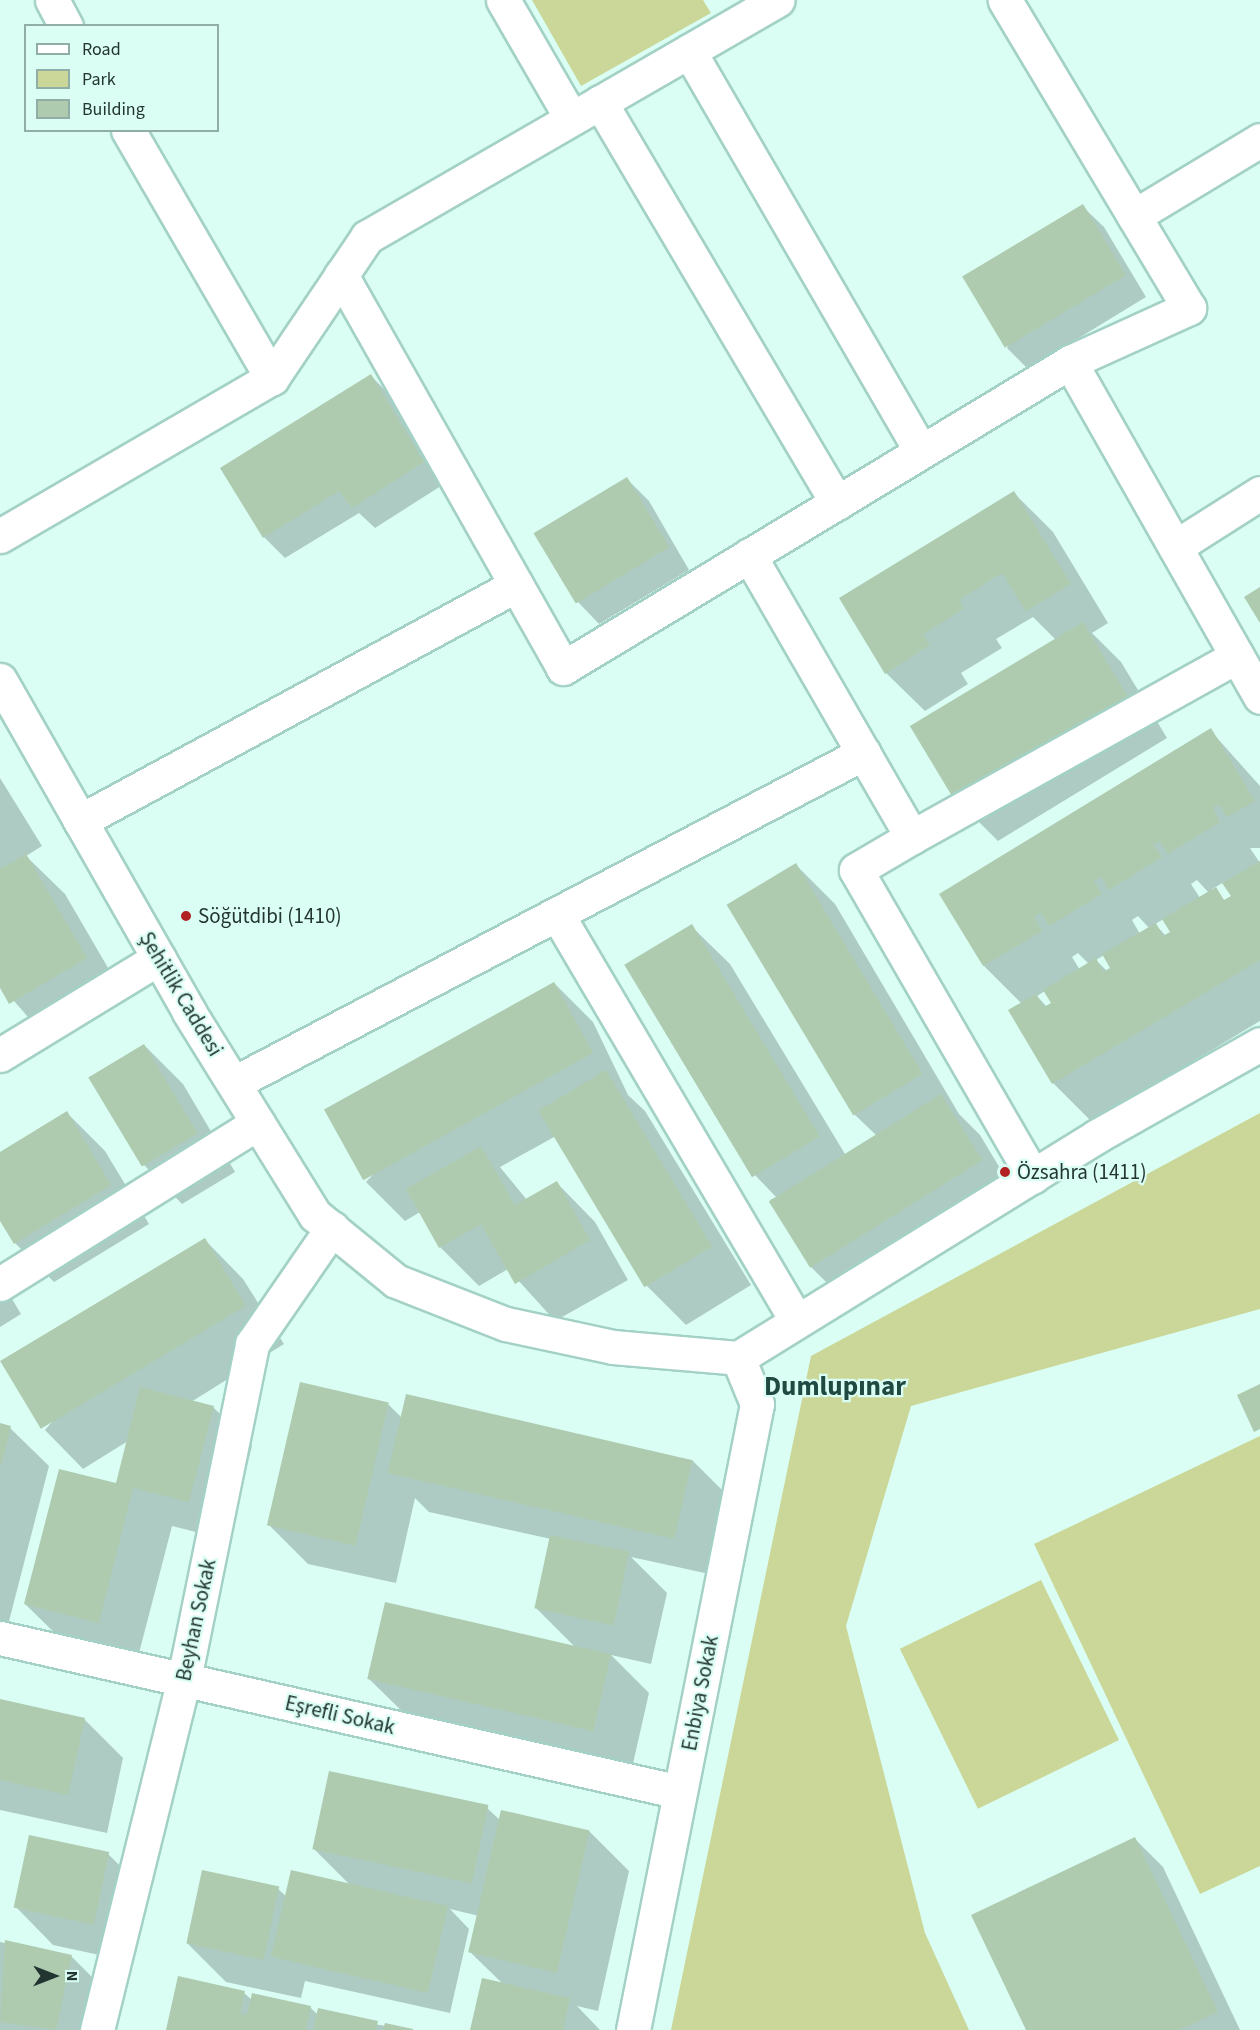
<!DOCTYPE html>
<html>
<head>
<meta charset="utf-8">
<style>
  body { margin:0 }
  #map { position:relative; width:1260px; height:2030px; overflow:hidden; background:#dafef4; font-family:"Source Sans 3",sans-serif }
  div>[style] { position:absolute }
  .green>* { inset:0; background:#cbd798; transform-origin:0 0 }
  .shadow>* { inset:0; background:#0003 }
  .building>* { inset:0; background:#aecbb0; transform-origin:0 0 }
  .roads { filter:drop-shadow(2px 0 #a4d1c5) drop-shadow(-2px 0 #a4d1c5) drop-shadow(0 2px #a4d1c5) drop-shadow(0 -2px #a4d1c5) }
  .minor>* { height:33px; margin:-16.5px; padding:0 16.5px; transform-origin:16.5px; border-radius:16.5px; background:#fff }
  .dots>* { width:16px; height:16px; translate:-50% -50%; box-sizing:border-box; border:3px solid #dafef4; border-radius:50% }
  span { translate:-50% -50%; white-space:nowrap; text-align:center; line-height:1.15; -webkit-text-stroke:4.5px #dafef4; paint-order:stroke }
  .poi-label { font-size:21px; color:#233530 }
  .left { translate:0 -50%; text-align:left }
  .street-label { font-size:21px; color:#233530 }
  .district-label { font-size:27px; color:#204941; font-weight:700 }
  .legend { position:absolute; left:24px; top:24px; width:195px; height:108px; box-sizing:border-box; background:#dafef4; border:2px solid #91aea6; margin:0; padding:8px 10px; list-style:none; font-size:18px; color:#233530 }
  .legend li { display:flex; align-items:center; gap:12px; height:30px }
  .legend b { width:30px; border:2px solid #91aea6 }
  .north { position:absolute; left:24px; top:1946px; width:60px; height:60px; -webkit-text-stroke:4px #dafef4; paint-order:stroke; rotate:90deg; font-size:16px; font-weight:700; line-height:24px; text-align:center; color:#233530 }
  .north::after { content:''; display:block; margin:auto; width:21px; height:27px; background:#233530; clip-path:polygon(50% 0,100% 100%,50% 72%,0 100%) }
</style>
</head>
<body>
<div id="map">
  <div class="green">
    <div style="clip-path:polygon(532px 0,703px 0,711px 13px,581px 86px)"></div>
    <div style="clip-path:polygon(1260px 1113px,1260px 1309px,911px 1406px,846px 1626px,925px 1933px,969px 2030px,671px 2030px,811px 1356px)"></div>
    <div style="clip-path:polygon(1260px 1436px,1260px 1866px,1200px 1894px,1034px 1544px)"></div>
    <div style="left:1041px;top:1580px;width:178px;height:157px;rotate:64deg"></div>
  </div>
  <div class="shadow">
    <div style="clip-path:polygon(1082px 206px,1104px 227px,1146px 297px,1028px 369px,1007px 348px)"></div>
    <div style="clip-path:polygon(371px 376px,392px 397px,444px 484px,375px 528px,359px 513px,285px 558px,264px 537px)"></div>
    <div style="clip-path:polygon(627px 479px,649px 501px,689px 570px,599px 624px,578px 602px,537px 534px)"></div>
    <div style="clip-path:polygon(1014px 493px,1053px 532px,1108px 623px,1092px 633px,1121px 662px,1167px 738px,998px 841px,959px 802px,1056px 640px,1033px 617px,996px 639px,1002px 648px,961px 673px,968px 684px,925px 711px,886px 673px)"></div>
    <div style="clip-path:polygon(evenodd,1210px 730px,1260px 786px,1260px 848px,1250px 848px,1260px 863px,1260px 1021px,1092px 1122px,1053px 1083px,1022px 1004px,984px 966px,941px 894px,1210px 730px,1197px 880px,1209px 893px,1200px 898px,1191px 884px,1197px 880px,1210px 730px,1224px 882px,1233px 897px,1224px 902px,1212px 889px,1224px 882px,1210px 730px,1138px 916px,1149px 928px,1140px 934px,1132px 920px,1138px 916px,1210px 730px,1164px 919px,1172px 933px,1166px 936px,1155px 924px,1164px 919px,1210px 730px,1078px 953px,1089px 964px,1080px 970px,1072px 957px,1078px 953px,1210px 730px,1104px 955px,1113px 968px,1107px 971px,1096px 960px,1104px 955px,1210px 730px,1045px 991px,1053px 1004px,1047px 1007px,1037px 996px,1045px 991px)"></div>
    <div style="clip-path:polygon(0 778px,42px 846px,26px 856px,65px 894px,125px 997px,49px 1041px,0 985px)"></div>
    <div style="clip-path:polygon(796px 865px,835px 904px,959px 1114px,980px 1135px,1019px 1200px,848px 1304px,809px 1265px,770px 1200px,776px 1197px,755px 1175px,691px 926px,730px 964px,845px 1154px,876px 1135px,855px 1115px)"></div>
    <div style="clip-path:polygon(554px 983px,593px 1022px,628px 1095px,645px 1111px,751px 1285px,686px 1325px,647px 1286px,556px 1136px,500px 1167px,527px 1200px,557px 1183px,595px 1222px,628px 1280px,555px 1321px,508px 1269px,479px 1286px,440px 1247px,420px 1212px,405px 1221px,366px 1182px)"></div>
    <div style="clip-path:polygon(144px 1045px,183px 1084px,235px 1172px,182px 1204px,144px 1165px,91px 1078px)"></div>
    <div style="clip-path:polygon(67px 1113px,105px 1151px,149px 1224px,54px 1282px,15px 1243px,0 1218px,0 1153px)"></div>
    <div style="clip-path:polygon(205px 1240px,243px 1279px,284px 1344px,191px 1402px,213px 1407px,252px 1446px,228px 1540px,172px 1526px,137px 1661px,64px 1642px,25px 1604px,117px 1485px,128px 1441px,83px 1469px,45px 1430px)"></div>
    <div style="clip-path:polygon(0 1279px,21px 1314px,0 1327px)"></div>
    <div style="clip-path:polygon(388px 1404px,402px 1418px,692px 1460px,731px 1499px,714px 1575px,631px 1557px,667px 1593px,651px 1664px,611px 1655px,649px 1693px,632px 1768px,408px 1717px,369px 1679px,574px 1646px,536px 1608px,551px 1539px,429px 1512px,415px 1498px,396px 1583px,308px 1564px,269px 1525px)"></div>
    <div style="clip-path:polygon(0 1425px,10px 1428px,49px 1466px,7px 1629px,0 1627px)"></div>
    <div style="clip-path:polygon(0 1700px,84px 1719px,123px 1758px,107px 1833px,0 1810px)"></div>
    <div style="clip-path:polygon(487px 1808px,501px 1821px,502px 1812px,590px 1832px,629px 1871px,598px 2011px,577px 2006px,600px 2030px,472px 2030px,503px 1984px,471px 1953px,479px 1916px,450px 1909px,469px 1929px,450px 2013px,305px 1981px,301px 1998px,226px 1982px,187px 1943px,278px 1889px,287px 1897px,350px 1885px,314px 1849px)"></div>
    <div style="clip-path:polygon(1135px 1839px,1163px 1867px,1240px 2030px,1028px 2030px)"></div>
    <div style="clip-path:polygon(108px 1854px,147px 1892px,132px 1962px,53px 1945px,15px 1906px)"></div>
    <div style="clip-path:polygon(0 1942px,71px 1956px,110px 1995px,103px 2030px,0 2030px)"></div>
    <div style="clip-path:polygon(244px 1993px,252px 2000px,253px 1995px,311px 2008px,318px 2015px,411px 2030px,168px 2030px)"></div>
  </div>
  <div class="building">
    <div style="left:1083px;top:204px;width:83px;height:141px;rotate:59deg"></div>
    <div style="clip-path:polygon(371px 374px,424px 462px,352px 508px,339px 491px,263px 538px,220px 468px)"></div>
    <div style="left:627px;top:477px;width:82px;height:109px;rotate:59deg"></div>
    <div style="clip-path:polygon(1014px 491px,1071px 584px,1026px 611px,1002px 573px,959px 600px,964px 609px,923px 634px,930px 645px,885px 674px,839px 598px)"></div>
    <div style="clip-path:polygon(1260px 587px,1260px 623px,1244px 597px)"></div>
    <div style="left:1083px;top:622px;width:89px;height:202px;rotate:59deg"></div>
    <div style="clip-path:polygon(1211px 728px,1255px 801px,1227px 817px,1219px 804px,1213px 808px,1220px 822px,1168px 854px,1160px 841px,1153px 845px,1162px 857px,1109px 890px,1101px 877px,1094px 881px,1102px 894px,1049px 926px,1041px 913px,1034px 917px,1042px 931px,983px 966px,939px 894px)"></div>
    <div style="clip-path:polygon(26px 854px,87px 958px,9px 1004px,0 988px,0 869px)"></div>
    <div style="clip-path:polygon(1260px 861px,1260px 960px,1052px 1084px,1008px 1010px,1036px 994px,1044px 1007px,1051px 1003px,1043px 990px,1096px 958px,1103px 972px,1110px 968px,1102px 954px,1156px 923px,1163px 936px,1170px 932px,1162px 919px,1216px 887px,1224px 900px,1231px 896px,1222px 883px)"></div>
    <div style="left:796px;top:863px;width:246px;height:81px;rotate:59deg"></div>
    <div style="left:692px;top:924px;width:248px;height:79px;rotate:59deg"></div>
    <div style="left:554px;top:982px;width:81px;height:263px;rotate:61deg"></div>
    <div style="left:144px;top:1044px;width:104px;height:65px;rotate:59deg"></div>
    <div style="left:606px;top:1070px;width:206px;height:79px;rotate:59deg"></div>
    <div style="left:941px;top:1094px;width:78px;height:203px;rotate:58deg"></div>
    <div style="clip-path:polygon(67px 1111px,111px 1185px,14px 1244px,0 1221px,0 1152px)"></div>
    <div style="clip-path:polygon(481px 1146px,515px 1205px,557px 1181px,590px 1240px,515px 1284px,481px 1224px,439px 1248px,406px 1189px)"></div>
    <div style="left:205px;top:1238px;width:79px;height:239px;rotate:59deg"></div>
    <div style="left:300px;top:1382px;width:91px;height:147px;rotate:13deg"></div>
    <div style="clip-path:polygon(1260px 1384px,1260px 1429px,1254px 1432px,1237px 1395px)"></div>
    <div style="clip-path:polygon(140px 1387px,214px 1406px,189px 1502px,133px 1488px,99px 1623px,24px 1604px,59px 1469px,116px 1483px)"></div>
    <div style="left:406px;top:1394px;width:294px;height:81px;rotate:13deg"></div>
    <div style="clip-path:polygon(0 1423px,11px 1426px,1px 1466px,0 1465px)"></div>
    <div style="left:550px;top:1535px;width:81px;height:75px;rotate:12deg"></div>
    <div style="left:385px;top:1602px;width:232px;height:79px;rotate:13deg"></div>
    <div style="clip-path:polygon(0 1699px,85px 1718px,68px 1795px,0 1780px)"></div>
    <div style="left:329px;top:1771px;width:163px;height:80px;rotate:12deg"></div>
    <div style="left:501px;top:1810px;width:91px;height:146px;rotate:13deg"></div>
    <div style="left:29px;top:1835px;width:82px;height:74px;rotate:12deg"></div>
    <div style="clip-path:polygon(1135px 1837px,1218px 2012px,1179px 2030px,1026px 2030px,971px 1915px)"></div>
    <div style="left:202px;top:1870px;width:79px;height:75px;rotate:12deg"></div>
    <div style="left:291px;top:1870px;width:161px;height:89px;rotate:13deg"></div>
    <div style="clip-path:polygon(5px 1940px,72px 1955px,56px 2030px,0 2022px)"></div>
    <div style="clip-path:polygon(178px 1976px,245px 1991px,240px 2014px,247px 2015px,252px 1993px,311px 2006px,306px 2030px,166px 2030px)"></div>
    <div style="clip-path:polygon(482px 1978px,570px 1998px,563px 2030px,470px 2030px)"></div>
    <div style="clip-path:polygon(318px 2008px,378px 2021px,376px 2030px,313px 2030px)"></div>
    <div style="clip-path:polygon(385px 2023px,413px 2029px,413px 2030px,383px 2030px)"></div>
  </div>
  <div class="roads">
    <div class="minor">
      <div style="left:52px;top:0;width:30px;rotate:62deg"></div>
      <div style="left:503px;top:0;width:136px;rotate:60deg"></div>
      <div style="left:689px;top:51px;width:463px;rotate:59.9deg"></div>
      <div style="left:600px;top:102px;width:466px;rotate:59.4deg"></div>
      <div style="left:128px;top:130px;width:287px;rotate:59.9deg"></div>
      <div style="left:1134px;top:216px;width:147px;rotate:-31.1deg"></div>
      <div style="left:341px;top:275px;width:451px;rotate:60.5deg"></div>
      <div style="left:563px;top:668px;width:592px;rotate:-31.11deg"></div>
      <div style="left:1070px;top:362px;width:131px;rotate:-24.4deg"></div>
      <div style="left:1189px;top:308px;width:359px;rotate:-120.9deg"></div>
      <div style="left:1070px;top:362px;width:385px;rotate:60.4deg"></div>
      <div style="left:0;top:536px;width:315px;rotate:-30.2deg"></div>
      <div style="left:272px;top:378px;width:170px;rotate:-56deg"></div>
      <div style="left:367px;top:237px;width:474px;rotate:-30deg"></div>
      <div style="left:1175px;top:547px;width:101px;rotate:-32.4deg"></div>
      <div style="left:749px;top:555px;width:326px;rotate:60deg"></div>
      <div style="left:912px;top:837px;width:65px;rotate:149.5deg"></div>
      <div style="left:856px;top:870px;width:354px;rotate:60deg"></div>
      <div style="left:0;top:680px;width:382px;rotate:60.3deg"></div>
      <div style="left:189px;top:1012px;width:239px;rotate:58.2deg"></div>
      <div style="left:315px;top:1215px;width:104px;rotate:39.2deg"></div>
      <div style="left:396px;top:1281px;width:118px;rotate:21.4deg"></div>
      <div style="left:506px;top:1324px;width:109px;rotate:12.1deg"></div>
      <div style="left:613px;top:1347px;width:125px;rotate:5deg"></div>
      <div style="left:738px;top:1358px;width:422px;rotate:-31.7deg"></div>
      <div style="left:1097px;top:1136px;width:187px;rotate:-29.4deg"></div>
      <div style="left:80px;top:821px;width:496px;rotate:-28.4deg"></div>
      <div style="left:912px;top:837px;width:372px;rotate:-29.1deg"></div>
      <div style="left:557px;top:914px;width:472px;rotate:59.5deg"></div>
      <div style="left:0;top:1055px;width:186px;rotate:-31.4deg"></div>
      <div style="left:234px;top:1083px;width:711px;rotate:-27.65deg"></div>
      <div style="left:0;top:1284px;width:304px;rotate:-32deg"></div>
      <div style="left:0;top:1638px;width:697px;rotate:12.76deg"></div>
      <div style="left:97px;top:2030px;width:362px;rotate:-76.1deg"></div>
      <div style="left:184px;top:1679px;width:342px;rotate:-78.5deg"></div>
      <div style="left:252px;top:1344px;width:141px;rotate:-55.4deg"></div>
      <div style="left:633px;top:2030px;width:638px;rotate:-78.8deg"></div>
      <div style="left:757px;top:1404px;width:50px;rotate:-112.4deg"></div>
    </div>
  </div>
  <div class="dots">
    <div style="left:186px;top:916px;background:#b12122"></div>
    <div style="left:1005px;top:1172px;background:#b12122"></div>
  </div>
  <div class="poi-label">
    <span class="left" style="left:198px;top:916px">Söğütdibi (1410)</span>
    <span class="left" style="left:1017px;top:1172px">Özsahra (1411)</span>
  </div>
  <div class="street-label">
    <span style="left:181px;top:994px;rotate:59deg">Şehitlik Caddesi</span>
    <span style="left:196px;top:1620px;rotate:-78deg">Beyhan Sokak</span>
    <span style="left:700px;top:1693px;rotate:-79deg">Enbiya Sokak</span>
    <span style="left:340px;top:1715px;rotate:13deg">Eşrefli Sokak</span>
  </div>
  <div class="district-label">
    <span style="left:835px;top:1387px">Dumlupınar</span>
  </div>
  <ul class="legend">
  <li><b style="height:8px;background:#fff"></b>Road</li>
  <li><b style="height:16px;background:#cbd798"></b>Park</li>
  <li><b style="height:16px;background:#aecbb0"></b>Building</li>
  </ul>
  <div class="north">N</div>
</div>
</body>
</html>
